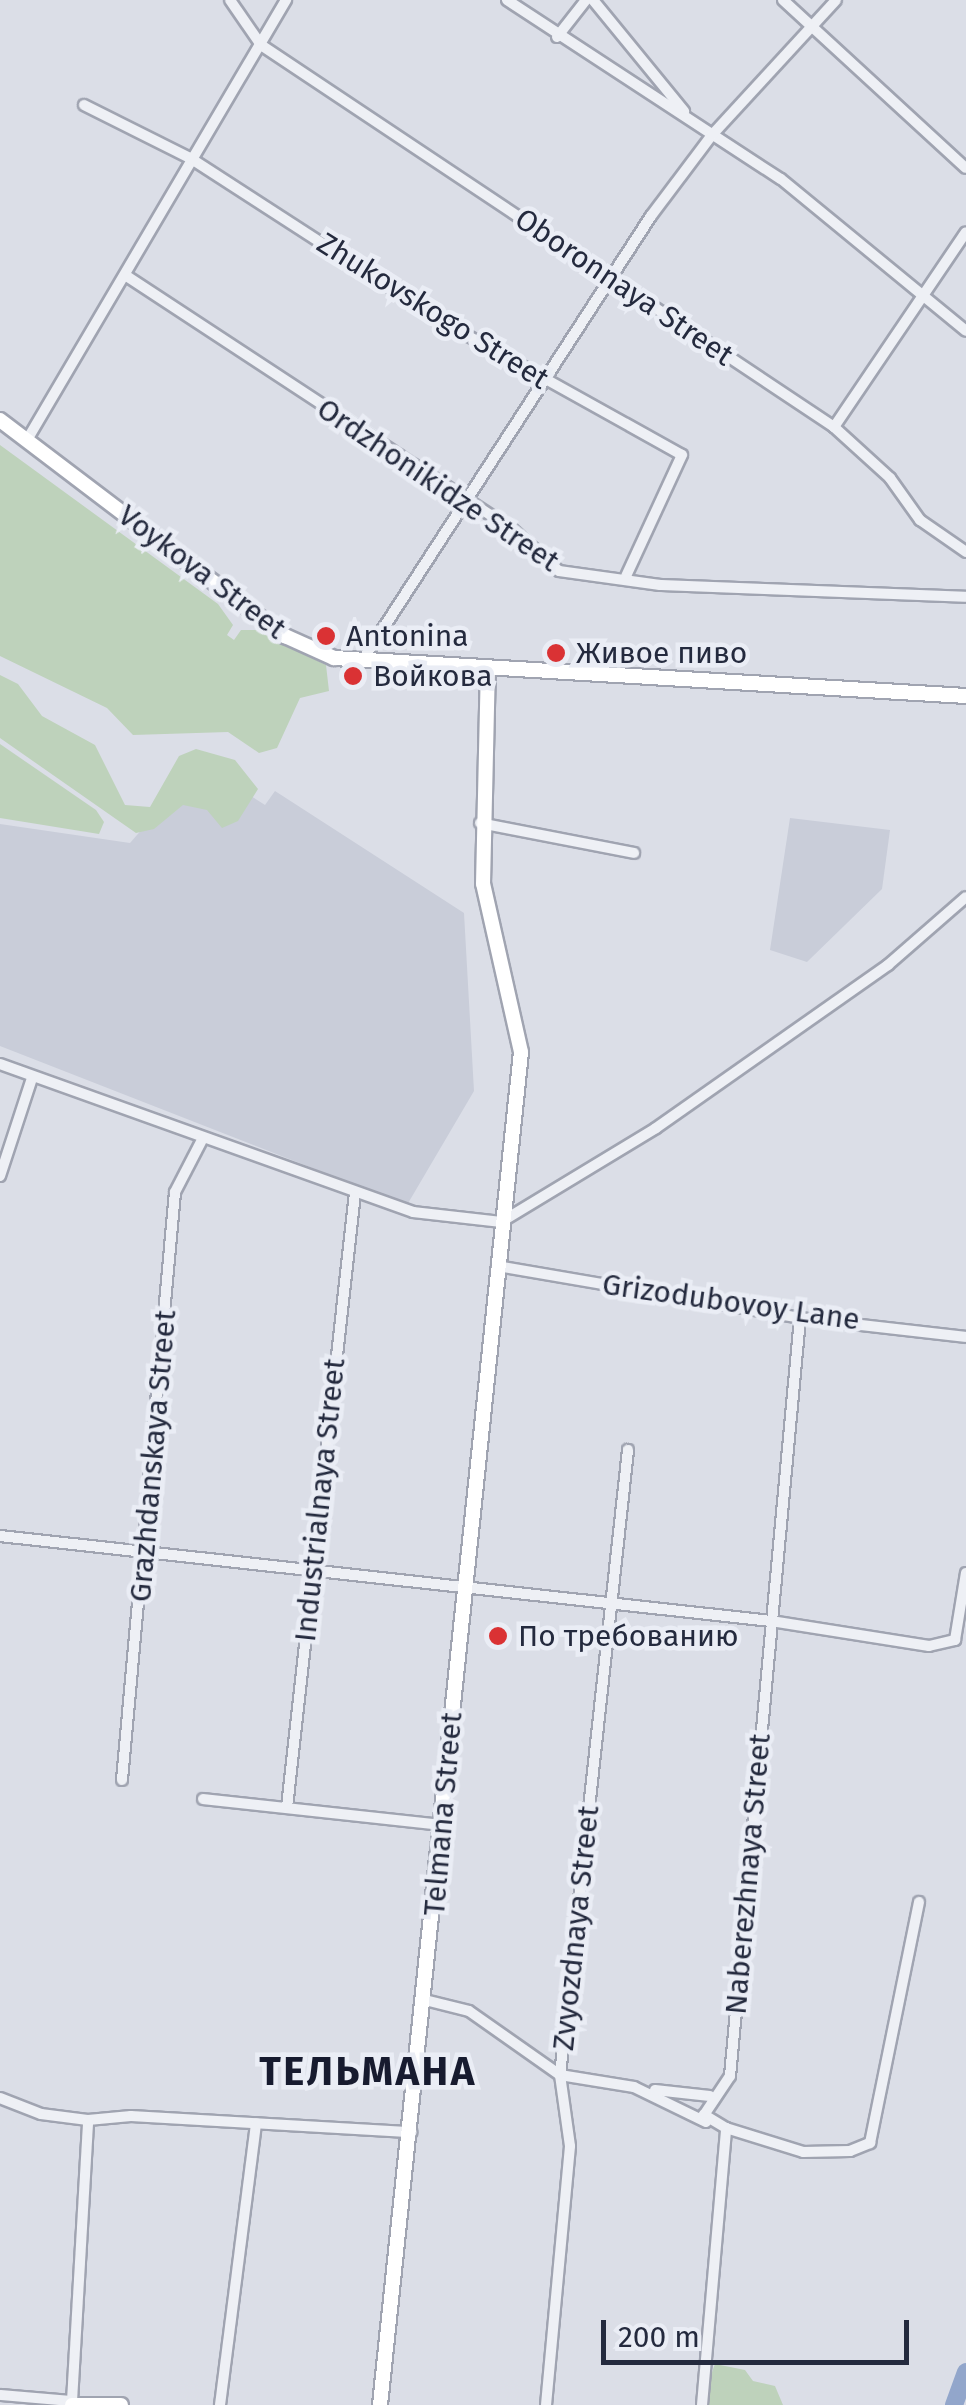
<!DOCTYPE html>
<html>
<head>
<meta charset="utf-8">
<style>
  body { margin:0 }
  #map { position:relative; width:966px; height:2405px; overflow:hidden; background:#dbdee7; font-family:"Fira Sans",sans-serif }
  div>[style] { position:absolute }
  .built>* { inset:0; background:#c9cdd9 }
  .green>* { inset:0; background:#bed2bb }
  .river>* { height:18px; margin:-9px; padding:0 9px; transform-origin:9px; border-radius:9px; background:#92a6cb }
  .roads { filter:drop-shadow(2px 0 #a0a4b1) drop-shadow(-2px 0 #a0a4b1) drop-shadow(0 2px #a0a4b1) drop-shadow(0 -2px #a0a4b1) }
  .street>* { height:10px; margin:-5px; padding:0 5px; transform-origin:5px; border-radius:5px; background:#eef0f5 }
  .secondary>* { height:14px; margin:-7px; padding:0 7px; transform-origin:7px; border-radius:7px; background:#fff }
  .dots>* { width:28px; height:28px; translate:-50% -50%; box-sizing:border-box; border:5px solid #eaedf5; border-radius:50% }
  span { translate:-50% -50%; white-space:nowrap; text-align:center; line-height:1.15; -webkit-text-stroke:9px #eaedf5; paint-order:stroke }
  .street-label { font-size:30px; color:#242a3e }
  .poi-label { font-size:30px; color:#242a3e }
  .left { translate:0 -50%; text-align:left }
  .district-label { font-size:40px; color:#171b2f; font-weight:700; letter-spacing:2.5px }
  .scale { position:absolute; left:601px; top:2320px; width:308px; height:45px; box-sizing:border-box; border:5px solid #242a3e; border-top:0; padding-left:12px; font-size:30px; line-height:35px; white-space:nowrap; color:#242a3e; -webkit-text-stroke:8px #eaedf5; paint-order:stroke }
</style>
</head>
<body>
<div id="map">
  <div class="built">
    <div style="clip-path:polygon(200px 763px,265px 805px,275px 791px,464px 913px,474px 1091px,407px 1205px,0 1046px,0 824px,130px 843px)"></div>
    <div style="clip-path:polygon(790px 818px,890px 830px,882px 889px,807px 962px,770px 950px)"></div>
  </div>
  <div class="green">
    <div style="clip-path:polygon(0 445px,218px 604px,233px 625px,227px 635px,234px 640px,241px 630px,256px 630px,326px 665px,329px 691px,300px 698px,277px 748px,259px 753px,228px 732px,133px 735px,107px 708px,0 656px)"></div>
    <div style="clip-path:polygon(0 675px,18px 684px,42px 716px,95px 745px,125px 805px,150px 807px,179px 756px,196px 749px,235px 760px,258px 789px,238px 821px,222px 828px,207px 810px,183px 805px,154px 829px,136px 833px,0 738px)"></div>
    <div style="clip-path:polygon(0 744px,96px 810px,104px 822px,99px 834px,0 818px)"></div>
    <div style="clip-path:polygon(715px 2364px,745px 2370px,753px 2381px,775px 2386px,783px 2405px,700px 2405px)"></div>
  </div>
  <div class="river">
    <div style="left:954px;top:2405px;width:35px;rotate:-70deg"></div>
  </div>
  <div class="roads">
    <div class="street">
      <div style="left:230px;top:0;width:55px;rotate:55.4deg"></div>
      <div style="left:261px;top:45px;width:689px;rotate:33.69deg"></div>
      <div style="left:834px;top:427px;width:76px;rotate:42.3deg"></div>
      <div style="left:890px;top:478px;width:52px;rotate:54.5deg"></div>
      <div style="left:920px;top:520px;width:56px;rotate:34.8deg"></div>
      <div style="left:507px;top:0;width:327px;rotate:33.2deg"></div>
      <div style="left:781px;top:179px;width:239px;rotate:39.4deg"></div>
      <div style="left:593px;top:0;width:144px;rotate:50.7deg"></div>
      <div style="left:783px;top:0;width:248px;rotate:42.6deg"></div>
      <div style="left:557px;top:37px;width:47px;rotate:-51.9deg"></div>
      <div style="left:84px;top:105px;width:119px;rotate:26.6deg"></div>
      <div style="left:190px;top:158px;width:304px;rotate:32.9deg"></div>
      <div style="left:445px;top:323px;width:271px;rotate:29.1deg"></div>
      <div style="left:682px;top:455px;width:133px;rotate:114.8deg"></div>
      <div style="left:125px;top:275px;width:463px;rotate:33.3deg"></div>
      <div style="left:512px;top:529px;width:63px;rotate:41.8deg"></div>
      <div style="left:559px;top:571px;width:102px;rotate:7.9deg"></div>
      <div style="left:660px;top:585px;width:306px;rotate:2.2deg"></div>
      <div style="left:834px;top:427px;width:235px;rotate:-55.9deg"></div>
      <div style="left:27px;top:440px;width:511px;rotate:-59.52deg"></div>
      <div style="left:362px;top:661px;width:531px;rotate:-57deg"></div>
      <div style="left:651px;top:216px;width:101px;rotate:-53deg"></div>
      <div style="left:712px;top:135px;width:183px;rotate:-47.4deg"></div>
      <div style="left:480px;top:823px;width:157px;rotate:11deg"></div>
      <div style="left:0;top:1064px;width:439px;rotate:19.7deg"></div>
      <div style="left:413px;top:1212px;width:89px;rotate:6.5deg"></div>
      <div style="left:501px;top:1222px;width:181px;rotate:-31.2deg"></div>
      <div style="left:656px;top:1128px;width:284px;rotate:-35.1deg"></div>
      <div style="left:888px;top:965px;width:103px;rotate:-41.1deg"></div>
      <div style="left:0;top:1176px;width:103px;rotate:-71.9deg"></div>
      <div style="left:497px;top:1266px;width:307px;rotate:9.7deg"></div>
      <div style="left:800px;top:1318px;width:167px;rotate:6.5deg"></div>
      <div style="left:0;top:1536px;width:776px;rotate:6.29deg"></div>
      <div style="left:771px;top:1621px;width:160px;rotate:9deg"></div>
      <div style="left:929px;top:1646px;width:27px;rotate:-13deg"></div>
      <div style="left:955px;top:1640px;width:68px;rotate:-80.7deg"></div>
      <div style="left:122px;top:1780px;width:590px;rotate:-84.85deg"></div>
      <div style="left:175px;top:1192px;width:61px;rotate:-62.6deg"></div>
      <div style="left:203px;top:1799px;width:240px;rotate:6.2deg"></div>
      <div style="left:287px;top:1807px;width:618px;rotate:-83.68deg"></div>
      <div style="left:425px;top:2000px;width:45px;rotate:14deg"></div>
      <div style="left:469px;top:2011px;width:111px;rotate:35.1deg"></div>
      <div style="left:560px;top:2075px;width:75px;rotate:9.2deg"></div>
      <div style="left:634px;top:2087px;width:80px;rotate:25.9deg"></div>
      <div style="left:655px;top:2090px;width:55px;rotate:6.2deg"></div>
      <div style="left:0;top:2098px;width:44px;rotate:21.3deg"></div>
      <div style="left:41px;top:2114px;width:47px;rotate:7.3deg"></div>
      <div style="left:88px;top:2120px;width:43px;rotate:-5.3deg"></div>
      <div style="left:131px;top:2116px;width:281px;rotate:3.3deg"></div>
      <div style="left:726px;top:2128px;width:81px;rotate:17.3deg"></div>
      <div style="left:803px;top:2152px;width:47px;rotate:-1.2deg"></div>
      <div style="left:850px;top:2151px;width:22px;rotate:-22deg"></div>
      <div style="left:870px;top:2143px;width:246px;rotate:-78.5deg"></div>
      <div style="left:0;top:2395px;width:72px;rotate:4.8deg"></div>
      <div style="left:72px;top:2401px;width:281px;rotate:-86.7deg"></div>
      <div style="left:220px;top:2405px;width:284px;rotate:-82.7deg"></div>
      <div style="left:546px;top:2405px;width:260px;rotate:-84.7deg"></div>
      <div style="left:570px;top:2146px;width:72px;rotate:-98deg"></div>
      <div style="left:560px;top:2075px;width:629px;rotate:-83.79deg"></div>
      <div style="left:702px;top:2405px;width:278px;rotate:-85deg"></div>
      <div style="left:726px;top:2128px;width:26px;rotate:-149deg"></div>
      <div style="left:704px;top:2115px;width:47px;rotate:-56.3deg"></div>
      <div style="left:730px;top:2076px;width:761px;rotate:-84.72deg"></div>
    </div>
    <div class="secondary">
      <div style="left:0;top:420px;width:358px;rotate:37.2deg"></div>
      <div style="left:285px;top:636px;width:54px;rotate:24.2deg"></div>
      <div style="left:334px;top:658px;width:633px;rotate:3.44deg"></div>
      <div style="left:72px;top:2405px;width:49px"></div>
      <div style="left:380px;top:2405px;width:1360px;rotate:-84.05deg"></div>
      <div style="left:521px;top:1052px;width:172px;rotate:-102.7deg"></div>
      <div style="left:483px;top:884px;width:214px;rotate:-88.7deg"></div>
    </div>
  </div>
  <div class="dots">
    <div style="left:326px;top:636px;background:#da3234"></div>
    <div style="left:556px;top:653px;background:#da3234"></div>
    <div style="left:353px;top:676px;background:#da3234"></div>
    <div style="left:498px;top:1636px;background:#da3234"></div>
  </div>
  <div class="street-label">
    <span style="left:624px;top:287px;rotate:34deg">Oboronnaya Street</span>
    <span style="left:433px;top:311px;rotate:32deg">Zhukovskogo Street</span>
    <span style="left:438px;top:485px;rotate:34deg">Ordzhonikidze Street</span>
    <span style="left:202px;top:572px;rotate:37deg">Voykova Street</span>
    <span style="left:731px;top:1302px;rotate:8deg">Grizodubovoy Lane</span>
    <span style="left:153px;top:1456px;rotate:-85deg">Grazhdanskaya Street</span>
    <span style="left:320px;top:1500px;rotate:-84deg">Industrialnaya Street</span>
    <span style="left:443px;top:1814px;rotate:-85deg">Telmana Street</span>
    <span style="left:748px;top:1874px;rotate:-85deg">Naberezhnaya Street</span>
    <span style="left:576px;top:1928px;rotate:-84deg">Zvyozdnaya Street</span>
  </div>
  <div class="poi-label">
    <span class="left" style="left:346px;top:636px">Antonina</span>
    <span class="left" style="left:576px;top:653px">Живое пиво</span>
    <span class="left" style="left:373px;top:676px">Войкова</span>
    <span class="left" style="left:518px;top:1636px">По требованию</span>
  </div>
  <div class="district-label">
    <span style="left:368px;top:2072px">ТЕЛЬМАНА</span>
  </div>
  <div class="scale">200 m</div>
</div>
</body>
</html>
